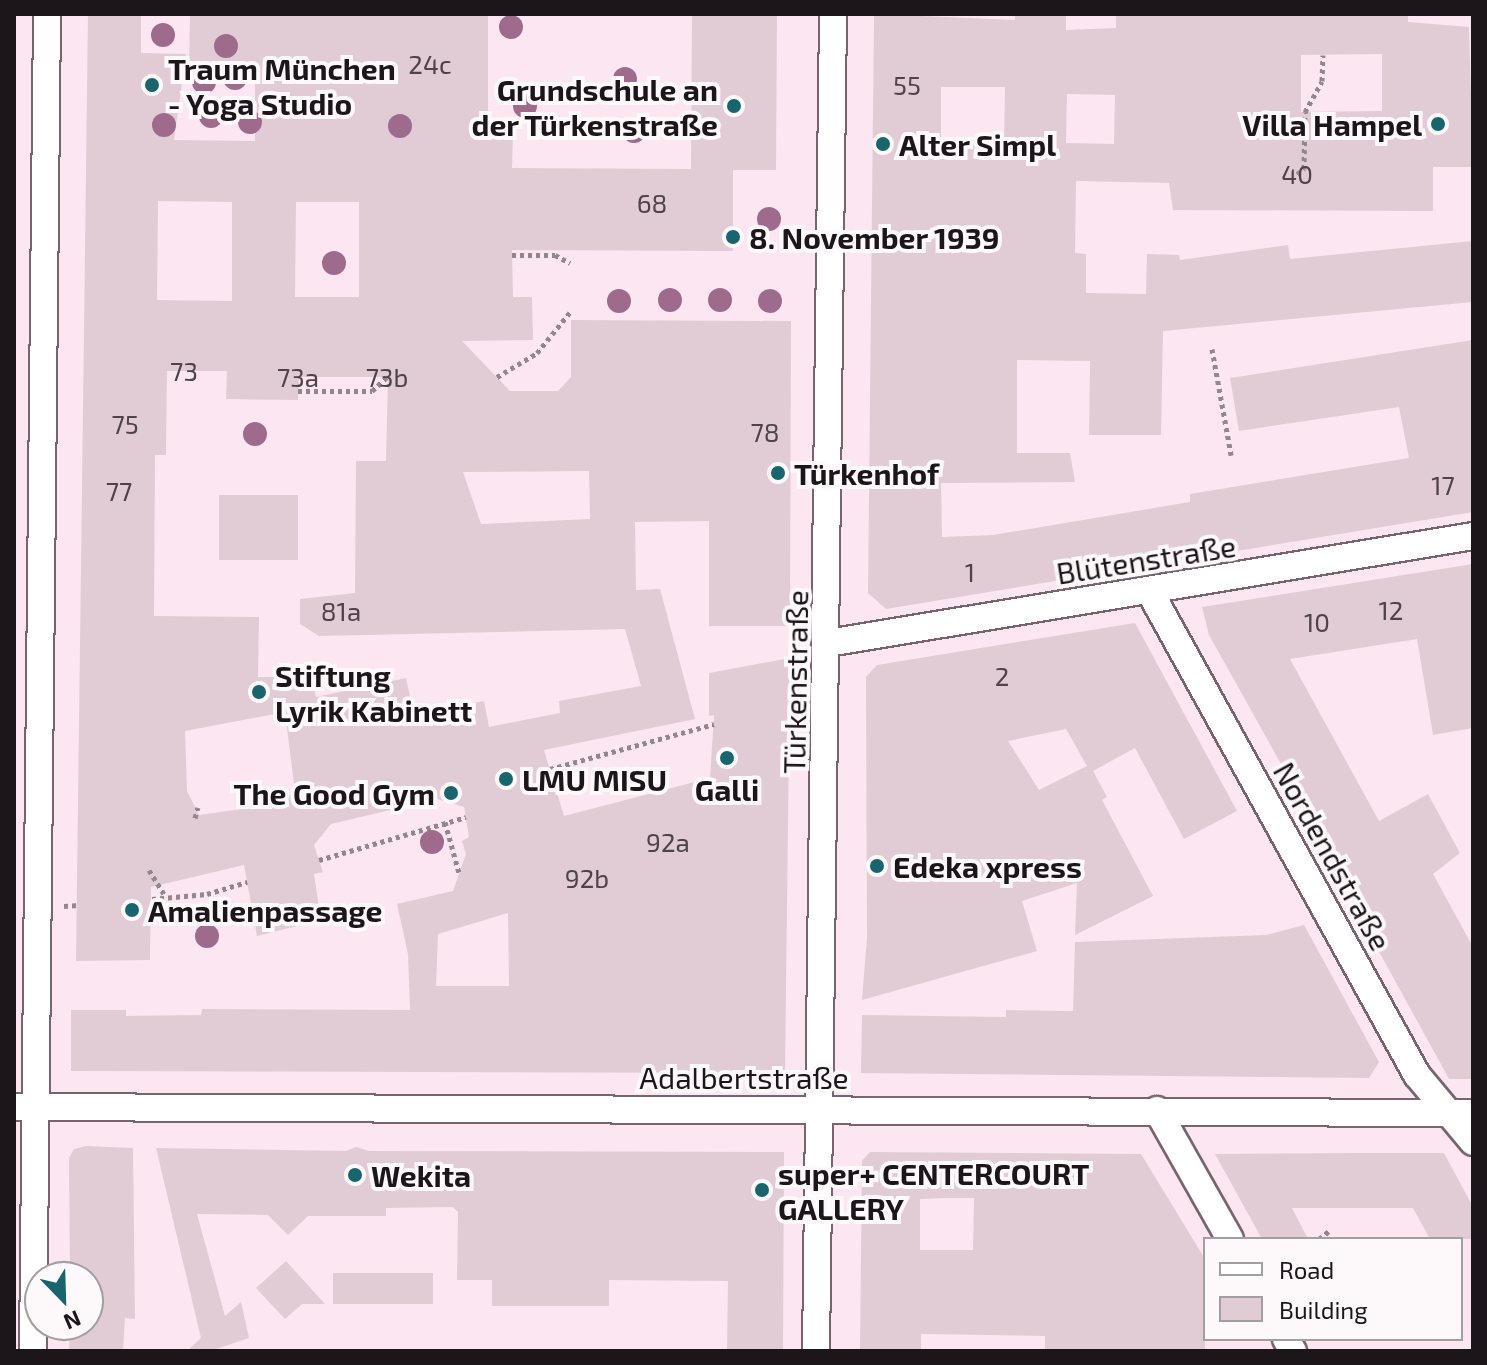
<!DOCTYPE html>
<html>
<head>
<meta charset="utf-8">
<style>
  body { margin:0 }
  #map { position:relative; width:1487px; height:1365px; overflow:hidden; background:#fbe6f1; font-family:"Exo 2",sans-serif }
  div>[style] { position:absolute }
  .building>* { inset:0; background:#e1ccd6; transform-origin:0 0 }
  .path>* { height:5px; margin-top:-2.5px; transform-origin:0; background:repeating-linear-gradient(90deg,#94868d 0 4px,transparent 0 8px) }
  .roads { filter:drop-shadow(2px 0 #77646e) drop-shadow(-2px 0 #77646e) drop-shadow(0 2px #77646e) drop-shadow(0 -2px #77646e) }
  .street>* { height:26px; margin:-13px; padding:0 13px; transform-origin:13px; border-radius:13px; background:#fff }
  .trees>* { width:24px; height:24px; margin:-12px; border-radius:50%; background:#9e6b8c }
  .dots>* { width:22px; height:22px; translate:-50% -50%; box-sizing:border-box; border:4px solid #fdf9fb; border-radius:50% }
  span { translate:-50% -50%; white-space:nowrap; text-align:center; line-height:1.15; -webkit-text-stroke:8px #fdf9fb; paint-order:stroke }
  .number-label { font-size:26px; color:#4d4348 }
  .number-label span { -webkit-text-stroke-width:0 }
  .poi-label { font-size:30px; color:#1c1519; font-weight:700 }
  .left { translate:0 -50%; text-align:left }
  .right { translate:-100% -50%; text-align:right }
  .street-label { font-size:30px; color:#1c1519 }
  .frame { position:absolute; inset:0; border:16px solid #1c1519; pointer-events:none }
  .legend { position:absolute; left:1203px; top:1237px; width:260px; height:104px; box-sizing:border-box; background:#fdf9fb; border:2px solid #a39ea1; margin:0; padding:10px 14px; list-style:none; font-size:24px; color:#1c1519 }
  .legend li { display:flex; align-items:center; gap:16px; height:40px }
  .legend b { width:40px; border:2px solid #a39ea1 }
  .north { position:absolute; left:24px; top:1261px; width:80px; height:80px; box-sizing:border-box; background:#fdf9fb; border:2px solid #a39ea1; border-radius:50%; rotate:157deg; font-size:22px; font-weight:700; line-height:32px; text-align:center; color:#1c1519 }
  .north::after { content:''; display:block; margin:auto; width:28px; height:36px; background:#18656d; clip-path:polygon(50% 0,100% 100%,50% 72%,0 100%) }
</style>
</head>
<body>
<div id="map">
  <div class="building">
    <div style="clip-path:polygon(evenodd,88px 14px,141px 14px,141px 53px,186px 54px,174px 140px,255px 141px,255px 68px,189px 68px,190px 14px,488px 14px,488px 133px,513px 132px,512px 168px,691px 169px,692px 14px,777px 14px,776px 170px,733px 170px,733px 251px,512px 250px,513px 297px,532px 297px,533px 340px,462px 341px,510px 391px,558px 391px,571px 377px,571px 320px,791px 321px,790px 626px,709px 626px,709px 521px,635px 522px,636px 590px,660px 589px,695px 719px,544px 750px,564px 816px,710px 778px,714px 715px,709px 716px,709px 673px,790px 658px,785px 1073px,71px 1071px,71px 1010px,126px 1010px,126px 1016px,201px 1015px,202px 1009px,410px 1010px,408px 954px,397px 904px,453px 891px,466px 854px,462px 841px,469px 837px,464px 807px,437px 799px,331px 824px,314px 845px,323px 872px,314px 874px,321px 920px,257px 936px,244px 865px,151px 887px,150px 960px,76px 961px,88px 14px,158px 201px,232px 202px,232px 301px,157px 300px,158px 201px,88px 14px,296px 202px,359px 202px,359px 297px,295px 297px,296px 202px,88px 14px,167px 371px,227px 371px,226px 399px,298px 400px,299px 377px,388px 377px,386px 461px,356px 461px,355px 593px,300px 599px,300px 624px,319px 636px,625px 629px,641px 686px,559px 701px,560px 713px,489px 727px,484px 701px,414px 715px,406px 678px,316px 697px,312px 677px,258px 677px,259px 617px,154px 616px,155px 455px,166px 455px,167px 371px,88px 14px,589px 471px,590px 519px,481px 524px,463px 472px,589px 471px,88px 14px,285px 712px,295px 792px,271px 805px,199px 815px,187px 791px,185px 731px,285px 712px,88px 14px,508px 913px,509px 986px,436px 986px,438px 934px,508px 913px)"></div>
    <div style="clip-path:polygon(evenodd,874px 14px,1015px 20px,1015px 14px,1066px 14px,1066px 30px,1116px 28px,1116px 14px,1408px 14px,1408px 22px,1469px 27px,1473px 167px,1433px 167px,1433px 211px,1173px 210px,1169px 183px,1076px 181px,1075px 253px,1086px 254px,1086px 293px,1146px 294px,1147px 254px,1179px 255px,1180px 260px,1288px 245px,1290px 259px,1473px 241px,1473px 302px,1163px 331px,1161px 435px,1089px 435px,1090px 361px,1017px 360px,1017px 453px,1070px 453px,1075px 482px,941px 483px,942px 537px,993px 535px,1190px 502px,1190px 494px,1409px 458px,1399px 407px,1239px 431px,1230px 378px,1473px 340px,1473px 512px,886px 609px,868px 593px,874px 14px,1382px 54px,1382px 111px,1301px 112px,1301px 55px,1382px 54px,874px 14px,941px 87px,1005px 87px,1004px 146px,941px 141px,941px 87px,874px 14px,1067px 94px,1115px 95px,1114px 144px,1066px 143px,1067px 94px)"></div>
    <div style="left:219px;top:495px;width:79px;height:65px"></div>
    <div style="clip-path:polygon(1473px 564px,1473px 728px,1433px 735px,1417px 639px,1290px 659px,1379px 821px,1428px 794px,1460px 853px,1433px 874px,1473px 947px,1473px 1079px,1449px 1079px,1371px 937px,1376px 934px,1209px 635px,1202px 607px)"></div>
    <div style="clip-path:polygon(evenodd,1135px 623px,1237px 811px,1184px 839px,1135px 748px,1093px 771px,1107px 797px,1102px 800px,1153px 896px,1075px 935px,1077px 883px,1022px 901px,1037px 951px,862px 1000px,867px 938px,866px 677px,877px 665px,1135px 623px,1066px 729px,1087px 766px,1039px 790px,1008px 741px,1066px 729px)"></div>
    <div style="clip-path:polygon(1304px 925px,1379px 1062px,1369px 1078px,861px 1073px,862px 1015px,1006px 1017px,1006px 1010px,1073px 1011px,1075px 942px,1266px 935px)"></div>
    <div style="clip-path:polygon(86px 1146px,133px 1148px,135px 1319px,125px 1318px,123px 1351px,69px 1351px,70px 1325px,88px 1325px,88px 1277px,70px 1277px,69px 1158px,74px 1149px)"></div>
    <div style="clip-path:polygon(356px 1147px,369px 1151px,784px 1152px,783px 1351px,727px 1351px,728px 1281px,609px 1280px,609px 1306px,492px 1306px,492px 1280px,457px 1280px,458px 1212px,453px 1207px,386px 1208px,386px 1216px,308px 1216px,288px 1235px,268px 1215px,197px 1214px,225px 1316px,241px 1302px,249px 1338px,210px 1351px,187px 1351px,201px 1338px,156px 1148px,346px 1151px)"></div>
    <div style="clip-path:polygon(evenodd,870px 1152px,1141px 1154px,1205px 1259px,1205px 1351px,1045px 1351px,1045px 1336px,921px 1334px,921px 1351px,860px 1351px,862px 1161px,870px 1152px,946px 1198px,974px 1198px,973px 1250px,920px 1250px,920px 1199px,946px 1198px)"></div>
    <div style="clip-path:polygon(1356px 1153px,1444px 1153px,1473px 1207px,1473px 1239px,1430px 1239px,1413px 1208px,1292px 1208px,1308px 1239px,1262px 1239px,1215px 1154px)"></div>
    <div style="clip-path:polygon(286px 1261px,325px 1304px,302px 1304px,285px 1319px,256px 1288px)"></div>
    <div style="left:433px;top:1273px;width:31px;height:100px;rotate:90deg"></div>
  </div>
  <div class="path">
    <div style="left:1297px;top:174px;width:9px;rotate:-36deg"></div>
    <div style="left:1304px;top:169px;width:57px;rotate:-89deg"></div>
    <div style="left:1305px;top:112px;width:35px;rotate:-61deg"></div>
    <div style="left:1322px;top:81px;width:26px;rotate:-88deg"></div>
    <div style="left:512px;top:255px;width:43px"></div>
    <div style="left:555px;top:255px;width:17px;rotate:28deg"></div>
    <div style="left:1212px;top:349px;width:108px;rotate:79.8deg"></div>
    <div style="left:497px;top:377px;width:47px;rotate:-31deg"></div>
    <div style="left:537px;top:353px;width:54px;rotate:-51deg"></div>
    <div style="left:298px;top:391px;width:74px"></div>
    <div style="left:372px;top:391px;width:21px;rotate:-43deg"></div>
    <div style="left:550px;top:769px;width:170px;rotate:-15.3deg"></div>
    <div style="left:195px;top:818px;width:11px;rotate:-75deg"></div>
    <div style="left:445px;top:822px;width:53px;rotate:74.6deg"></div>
    <div style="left:319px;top:860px;width:153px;rotate:-16.3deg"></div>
    <div style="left:149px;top:870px;width:32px;rotate:58deg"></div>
    <div style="left:152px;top:899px;width:55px;rotate:-5.2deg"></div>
    <div style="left:207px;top:894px;width:42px;rotate:-16.7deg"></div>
    <div style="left:64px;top:906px;width:15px;rotate:-4deg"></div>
    <div style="left:1319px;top:1239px;width:14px;rotate:-39deg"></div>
  </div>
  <div class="roads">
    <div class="street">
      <div style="left:1150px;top:592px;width:552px;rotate:61.07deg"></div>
      <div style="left:1417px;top:1075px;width:87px;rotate:50.1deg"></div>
      <div style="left:828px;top:643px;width:654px;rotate:-9.42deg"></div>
      <div style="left:14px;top:1107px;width:1459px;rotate:0.24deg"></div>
      <div style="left:1157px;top:1110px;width:148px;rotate:60.5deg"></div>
      <div style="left:1286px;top:1339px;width:14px;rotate:60deg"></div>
      <div style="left:33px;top:1351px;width:1337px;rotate:-89.4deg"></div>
      <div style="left:816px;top:1351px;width:1337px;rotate:-89.27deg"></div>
    </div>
  </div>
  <div class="trees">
    <div style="left:511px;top:27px"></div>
    <div style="left:163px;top:35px"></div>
    <div style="left:226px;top:46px"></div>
    <div style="left:235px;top:78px"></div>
    <div style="left:625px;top:79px"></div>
    <div style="left:204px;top:82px"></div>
    <div style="left:525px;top:106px"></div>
    <div style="left:211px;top:116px"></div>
    <div style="left:250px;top:122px"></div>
    <div style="left:164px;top:125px"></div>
    <div style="left:400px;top:126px"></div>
    <div style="left:634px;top:131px"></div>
    <div style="left:769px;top:219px"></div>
    <div style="left:334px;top:263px"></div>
    <div style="left:670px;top:300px"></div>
    <div style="left:720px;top:300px"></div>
    <div style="left:619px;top:301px"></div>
    <div style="left:770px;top:301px"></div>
    <div style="left:255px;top:434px"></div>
    <div style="left:432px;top:842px"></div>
    <div style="left:207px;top:936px"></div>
  </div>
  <div class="dots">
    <div style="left:152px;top:85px;background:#18656d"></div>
    <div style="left:734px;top:106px;background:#18656d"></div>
    <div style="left:1438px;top:124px;background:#18656d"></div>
    <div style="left:883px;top:144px;background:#18656d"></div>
    <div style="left:733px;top:237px;background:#18656d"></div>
    <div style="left:778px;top:473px;background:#18656d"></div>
    <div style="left:259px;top:692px;background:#18656d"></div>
    <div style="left:727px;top:758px;background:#18656d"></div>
    <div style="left:506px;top:779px;background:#18656d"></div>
    <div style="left:451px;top:793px;background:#18656d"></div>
    <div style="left:877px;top:866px;background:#18656d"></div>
    <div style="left:132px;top:910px;background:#18656d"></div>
    <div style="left:355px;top:1175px;background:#18656d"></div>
    <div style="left:762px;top:1190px;background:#18656d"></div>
  </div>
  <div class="number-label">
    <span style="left:430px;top:64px">24c</span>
    <span style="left:907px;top:85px">55</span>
    <span style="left:1297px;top:174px">40</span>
    <span style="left:652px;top:203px">68</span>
    <span style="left:184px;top:371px">73</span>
    <span style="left:298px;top:377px">73a</span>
    <span style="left:387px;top:377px">73b</span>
    <span style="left:125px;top:424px">75</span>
    <span style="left:765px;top:432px">78</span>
    <span style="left:1443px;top:485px">17</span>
    <span style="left:119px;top:491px">77</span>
    <span style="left:970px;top:572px">1</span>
    <span style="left:1391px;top:610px">12</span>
    <span style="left:341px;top:611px">81a</span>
    <span style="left:1317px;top:622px">10</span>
    <span style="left:1002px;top:676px">2</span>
    <span style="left:668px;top:842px">92a</span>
    <span style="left:587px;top:878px">92b</span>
  </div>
  <div class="poi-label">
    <span class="left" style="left:168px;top:85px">Traum München<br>- Yoga Studio</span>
    <span class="right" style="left:718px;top:106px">Grundschule an<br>der Türkenstraße</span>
    <span class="right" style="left:1422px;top:124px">Villa Hampel</span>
    <span class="left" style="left:899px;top:144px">Alter Simpl</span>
    <span class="left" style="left:749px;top:237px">8. November 1939</span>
    <span class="left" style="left:794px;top:473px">Türkenhof</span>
    <span class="left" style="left:275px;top:692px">Stiftung<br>Lyrik Kabinett</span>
    <span class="left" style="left:522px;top:779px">LMU MISU</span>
    <span style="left:727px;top:789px">Galli</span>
    <span class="right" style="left:435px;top:793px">The Good Gym</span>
    <span class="left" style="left:893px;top:866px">Edeka xpress</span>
    <span class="left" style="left:148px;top:910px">Amalienpassage</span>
    <span class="left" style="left:778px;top:1190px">super+ CENTERCOURT<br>GALLERY</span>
    <span class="left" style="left:371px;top:1175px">Wekita</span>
  </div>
  <div class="street-label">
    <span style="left:1146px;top:559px;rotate:-9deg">Blütenstraße</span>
    <span style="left:795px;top:682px;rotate:-89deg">Türkenstraße</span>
    <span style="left:1333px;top:856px;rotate:61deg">Nordendstraße</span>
    <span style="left:744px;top:1077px">Adalbertstraße</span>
  </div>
  <div class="frame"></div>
  <ul class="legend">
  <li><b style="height:10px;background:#fff"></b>Road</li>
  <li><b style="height:22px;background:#e1ccd6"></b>Building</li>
  </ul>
  <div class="north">N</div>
</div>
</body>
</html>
